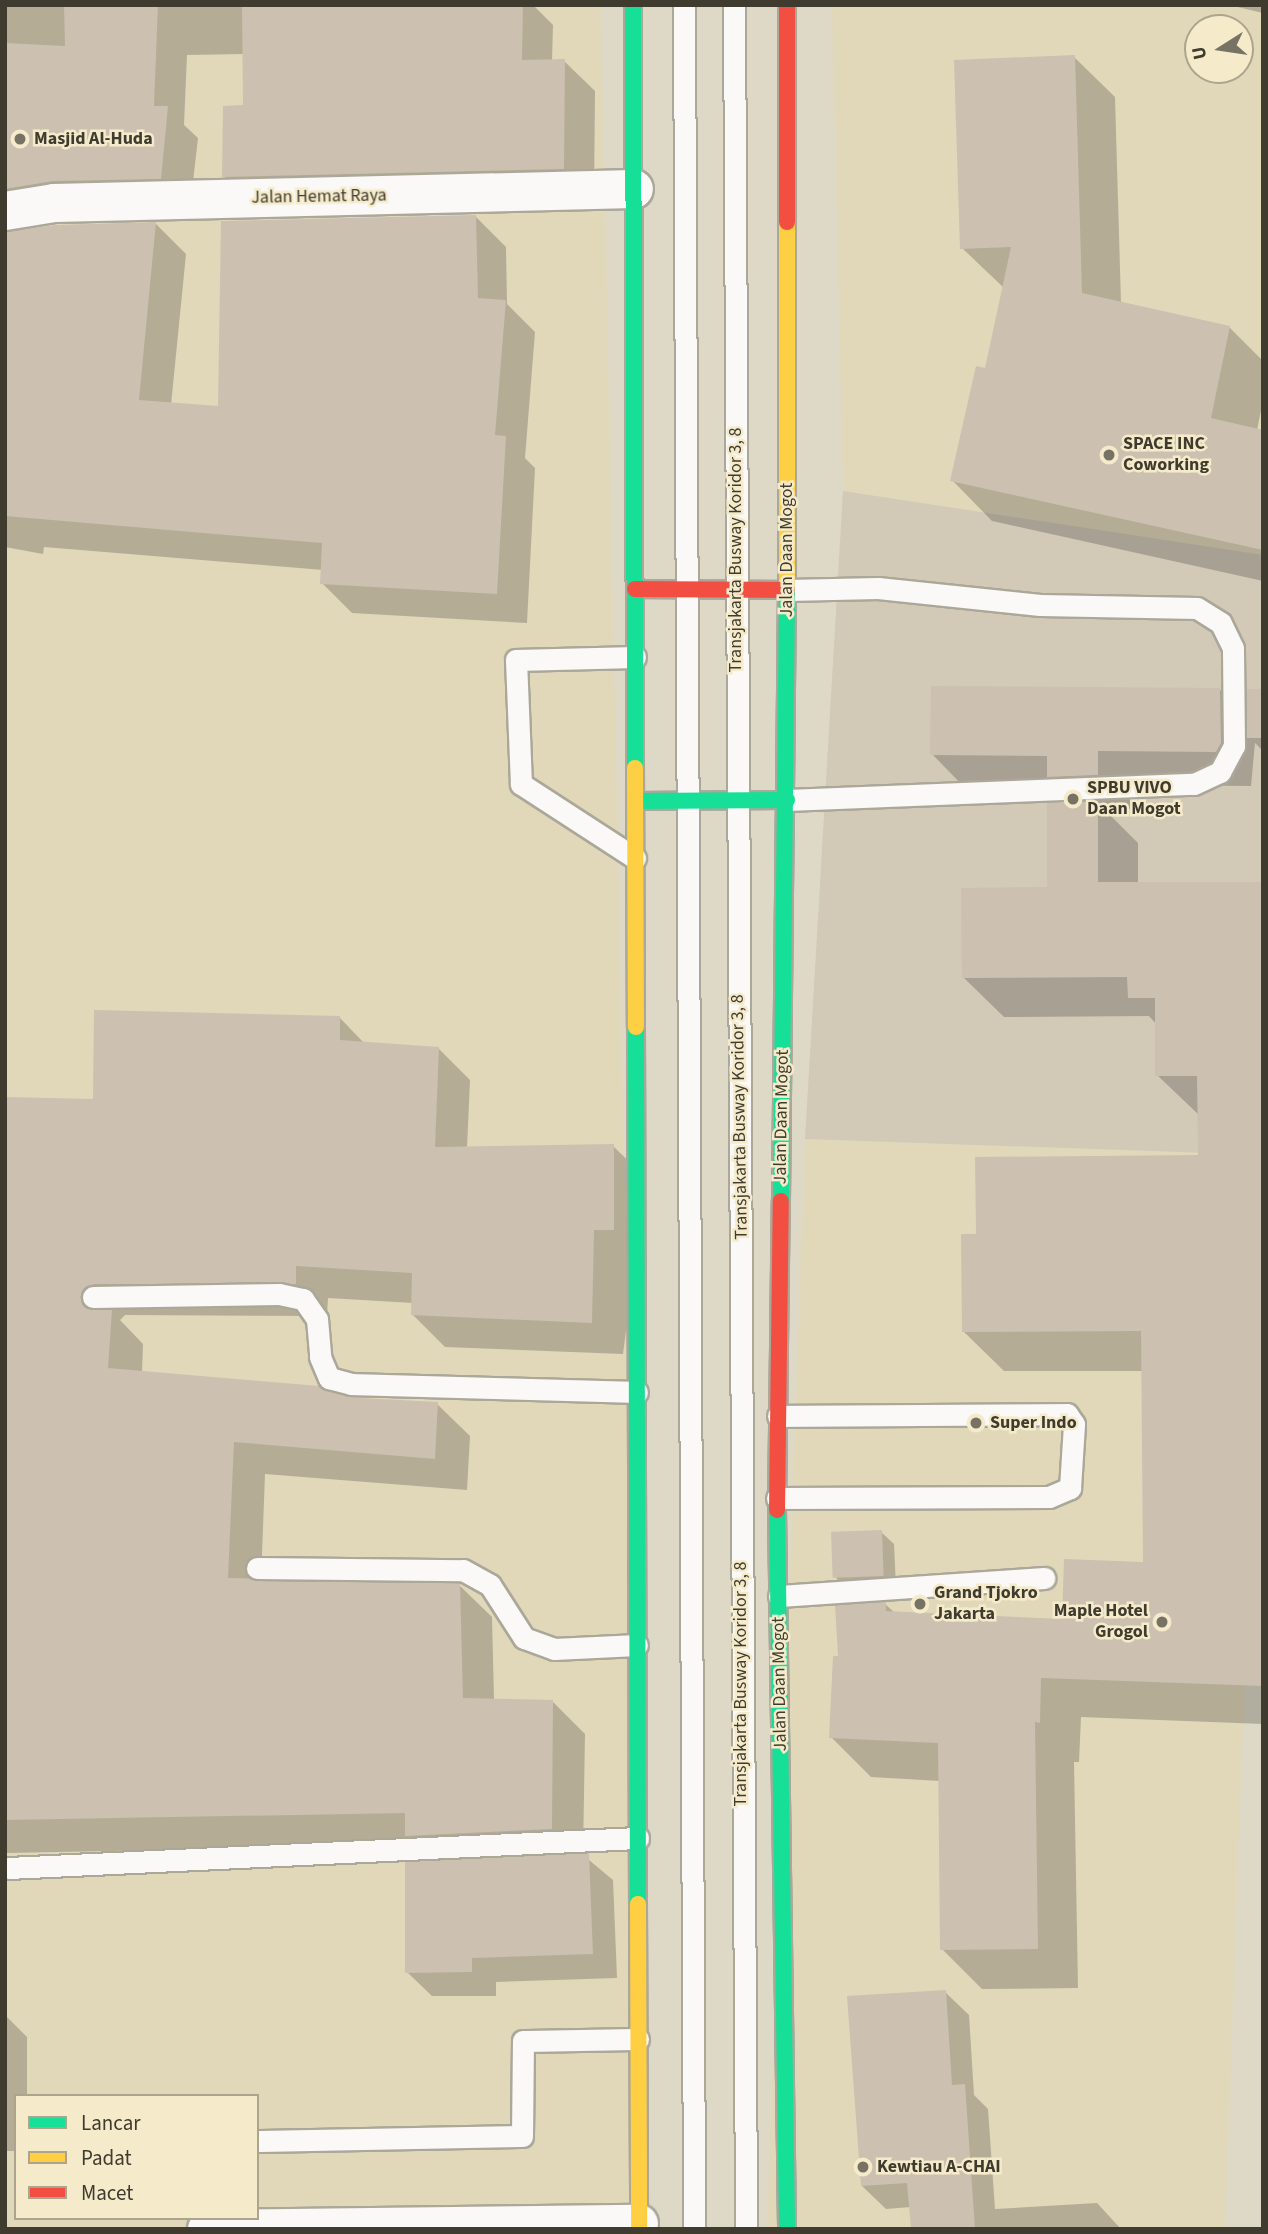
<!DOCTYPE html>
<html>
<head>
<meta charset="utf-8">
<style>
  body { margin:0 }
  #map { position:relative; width:1268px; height:2234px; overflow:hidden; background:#ded9c7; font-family:"Source Sans 3",sans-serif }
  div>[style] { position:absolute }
  .built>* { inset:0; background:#e1d8ba; transform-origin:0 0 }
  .industrial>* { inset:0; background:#d3c9b7 }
  .shadow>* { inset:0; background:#0003 }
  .building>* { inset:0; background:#ccc0b0; transform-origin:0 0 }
  .roads { filter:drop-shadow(2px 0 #aba799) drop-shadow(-2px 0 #aba799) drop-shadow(0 2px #aba799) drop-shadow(0 -2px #aba799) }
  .lane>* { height:21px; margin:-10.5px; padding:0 10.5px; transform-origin:10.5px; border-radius:10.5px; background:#faf9f7 }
  .street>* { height:38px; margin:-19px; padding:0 19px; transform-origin:19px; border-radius:19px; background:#faf9f7 }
  .fast>* { height:16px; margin:-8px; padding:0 8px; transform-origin:8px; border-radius:8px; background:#16e098 }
  .slow>* { height:16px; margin:-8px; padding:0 8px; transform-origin:8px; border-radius:8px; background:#ffcf43 }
  .jam>* { height:16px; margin:-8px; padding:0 8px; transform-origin:8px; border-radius:8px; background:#f24e42 }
  .dots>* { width:19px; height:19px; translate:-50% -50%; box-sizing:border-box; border:4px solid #f5ebcb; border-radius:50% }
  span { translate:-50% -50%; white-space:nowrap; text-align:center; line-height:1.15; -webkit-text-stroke:5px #f5ebcb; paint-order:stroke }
  .poi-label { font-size:18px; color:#3f3b2f; font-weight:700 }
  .left { translate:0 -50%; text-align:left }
  .right { translate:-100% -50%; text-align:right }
  .street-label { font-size:18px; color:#3f3b2f }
  .frame { position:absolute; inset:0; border:7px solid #3f3b2f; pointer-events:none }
  .legend { position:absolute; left:14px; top:2094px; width:245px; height:126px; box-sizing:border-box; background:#f5ebcb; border:2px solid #aca58d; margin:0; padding:9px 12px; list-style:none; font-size:21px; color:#3f3b2f }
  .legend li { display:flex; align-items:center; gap:14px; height:35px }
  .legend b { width:35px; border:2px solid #aca58d }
  .north { position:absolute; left:1184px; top:14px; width:70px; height:70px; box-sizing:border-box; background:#f5ebcb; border:2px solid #aca58d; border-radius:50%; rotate:258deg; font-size:19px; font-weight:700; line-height:28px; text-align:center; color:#3f3b2f }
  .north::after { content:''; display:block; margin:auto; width:24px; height:32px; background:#777264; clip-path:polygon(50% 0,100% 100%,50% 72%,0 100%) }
</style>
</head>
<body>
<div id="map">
  <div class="built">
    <div style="clip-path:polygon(evenodd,5px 5px,601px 5px,644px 2166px,657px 2229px,5px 2229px,5px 5px,16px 2096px,257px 2096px,257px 2218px,16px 2218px,16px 2096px)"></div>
    <div style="clip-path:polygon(evenodd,832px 5px,1263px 5px,1263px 555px,843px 491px,832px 5px,1198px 28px,1240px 28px,1240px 70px,1198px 70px,1198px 28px)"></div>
    <div style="left:805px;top:1139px;width:458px;height:1090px;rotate:2deg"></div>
  </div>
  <div class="industrial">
    <div style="clip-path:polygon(843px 491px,1263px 555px,1263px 1155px,805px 1139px)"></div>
  </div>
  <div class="shadow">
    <div style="clip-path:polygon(5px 5px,533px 5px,553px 25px,552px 61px,564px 61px,595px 91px,594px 198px,254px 207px,224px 176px,245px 107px,245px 54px,187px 55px,184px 125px,198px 138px,190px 208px,21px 225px,18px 233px,156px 224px,186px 254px,171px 405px,220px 408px,475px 216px,506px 247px,507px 304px,535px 332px,525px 458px,535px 468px,527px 623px,352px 613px,322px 583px,323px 570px,44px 547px,43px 554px,5px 547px)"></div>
    <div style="clip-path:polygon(1229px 5px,1263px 5px,1263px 13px)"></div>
    <div style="clip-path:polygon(1074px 57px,1115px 97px,1121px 303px,1230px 328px,1263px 361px,1263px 401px,1257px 430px,1263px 431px,1263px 581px,992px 521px,952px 480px,987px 370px,1004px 288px,962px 248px)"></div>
    <div style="clip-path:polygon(1220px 690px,1249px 719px,1263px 691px,1263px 751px,1255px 743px,1251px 786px,1133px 785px,1133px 809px,1105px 810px,1138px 843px,1138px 884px,1263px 883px,1263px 1724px,1081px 1717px,1079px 1762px,1074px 1762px,1078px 1988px,982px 1989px,942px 1949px,940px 1781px,871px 1777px,831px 1737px,840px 1658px,885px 1604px,895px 1613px,1063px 1621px,1144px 1564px,1143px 1371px,1004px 1371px,963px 1331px,978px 1236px,1200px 1157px,1199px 1115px,1157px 1075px,1157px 1025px,1149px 1016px,1004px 1017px,963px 977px,1048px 889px,1076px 804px,1063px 791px,967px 790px,932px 754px)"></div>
    <div style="clip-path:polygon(340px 1018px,365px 1044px,438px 1048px,470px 1080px,467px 1148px,613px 1146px,646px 1178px,623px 1354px,445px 1347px,413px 1315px,413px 1303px,328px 1298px,327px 1316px,125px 1315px,120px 1320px,143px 1344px,142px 1373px,359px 1400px,437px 1404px,470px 1436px,467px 1490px,265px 1474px,261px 1581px,459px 1585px,492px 1617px,494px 1700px,552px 1701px,585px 1734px,583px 1855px,613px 1880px,617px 1978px,496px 1982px,496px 1996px,432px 1996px,407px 1972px,434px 1863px,417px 1845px,5px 1853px,5px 1099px,95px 1101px)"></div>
    <div style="clip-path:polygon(881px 1532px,894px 1544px,896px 1587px,848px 1591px,836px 1578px)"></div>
    <div style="clip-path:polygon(945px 1992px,969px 2015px,974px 2095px,988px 2109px,995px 2209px,1097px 2203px,1121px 2229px,913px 2229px,911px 2207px,886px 2209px,862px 2186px)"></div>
    <div style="clip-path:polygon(5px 2015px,27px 2037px,27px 2096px,16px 2096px,16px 2151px,5px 2151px)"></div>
  </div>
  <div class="building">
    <div style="clip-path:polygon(64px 5px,158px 5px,154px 106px,168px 106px,161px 179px,53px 181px,5px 189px,5px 43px,65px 46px)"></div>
    <div style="clip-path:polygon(242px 5px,523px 5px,522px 60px,565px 59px,564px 169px,222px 177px,223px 106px,243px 105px)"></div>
    <div style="clip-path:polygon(1075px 55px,1082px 293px,1230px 326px,1211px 418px,1263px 430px,1263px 550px,950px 481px,976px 366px,985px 368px,1011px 247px,960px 249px,954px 60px)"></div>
    <div style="clip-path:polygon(476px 215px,478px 298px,506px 300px,495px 435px,506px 436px,497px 594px,320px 584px,322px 543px,5px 516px,5px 232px,56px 225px,156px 222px,139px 400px,218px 406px,221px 221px)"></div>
    <div style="clip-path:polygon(931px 686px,1220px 688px,1221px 743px,1216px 752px,1098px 751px,1098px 775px,1047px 777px,1047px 756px,930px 755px)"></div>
    <div style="left:1247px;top:689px;width:16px;height:49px"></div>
    <div style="clip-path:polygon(1098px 801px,1098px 882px,1263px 882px,1263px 1686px,1041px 1678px,1040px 1723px,1035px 1722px,1038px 1949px,940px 1950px,938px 1743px,829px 1738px,833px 1656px,838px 1656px,835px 1605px,886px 1602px,886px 1611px,1062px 1619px,1064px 1559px,1143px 1562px,1141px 1331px,962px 1332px,961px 1234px,976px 1234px,975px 1157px,1198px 1155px,1197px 1076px,1155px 1076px,1155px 998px,1128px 998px,1127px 977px,962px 978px,961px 888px,1047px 887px,1047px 803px)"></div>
    <div style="clip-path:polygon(94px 1010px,340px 1016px,340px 1040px,439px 1047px,435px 1147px,614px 1144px,614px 1230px,594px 1230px,592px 1323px,411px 1315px,412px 1273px,296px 1266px,296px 1284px,93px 1284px,80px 1297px,87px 1309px,112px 1310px,108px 1368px,319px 1386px,360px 1398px,438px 1402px,435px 1459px,234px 1442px,228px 1578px,460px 1583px,463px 1698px,553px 1700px,552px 1829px,405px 1836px,405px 1813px,5px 1820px,5px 1097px,93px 1099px)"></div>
    <div style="left:882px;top:1530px;width:46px;height:51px;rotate:88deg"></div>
    <div style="clip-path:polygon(589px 1853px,593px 1954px,472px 1958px,472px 1972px,405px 1973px,405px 1862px)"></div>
    <div style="clip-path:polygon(946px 1990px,952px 2085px,965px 2084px,975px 2229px,911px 2229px,907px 2183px,861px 2186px,847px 1996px)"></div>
  </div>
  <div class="roads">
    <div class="lane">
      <div style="left:684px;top:5px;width:2224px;rotate:89.74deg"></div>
      <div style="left:734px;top:5px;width:2224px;rotate:89.69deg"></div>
      <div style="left:635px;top:657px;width:119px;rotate:178.6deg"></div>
      <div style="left:516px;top:660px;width:124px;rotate:87.7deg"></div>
      <div style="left:521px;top:784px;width:136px;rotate:33deg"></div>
      <div style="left:787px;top:800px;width:407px;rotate:-2.3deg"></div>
      <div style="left:1194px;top:784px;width:29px;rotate:-25deg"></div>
      <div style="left:1220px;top:772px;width:30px;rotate:-62deg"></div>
      <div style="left:1234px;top:746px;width:98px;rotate:-90.6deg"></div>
      <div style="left:1233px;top:648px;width:28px;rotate:-116deg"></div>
      <div style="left:1221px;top:623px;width:28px;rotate:-148deg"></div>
      <div style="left:1197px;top:608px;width:157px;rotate:-178.9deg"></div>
      <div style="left:1040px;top:605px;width:163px;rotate:-174deg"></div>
      <div style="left:878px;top:588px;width:91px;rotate:178.7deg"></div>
      <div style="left:93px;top:1297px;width:186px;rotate:-0.9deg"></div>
      <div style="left:279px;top:1294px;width:25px;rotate:12deg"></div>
      <div style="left:303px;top:1299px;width:24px;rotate:55deg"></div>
      <div style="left:317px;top:1319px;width:38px;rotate:85deg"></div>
      <div style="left:320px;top:1357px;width:23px;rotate:67deg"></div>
      <div style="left:329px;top:1378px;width:23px;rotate:15deg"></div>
      <div style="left:351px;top:1384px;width:286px;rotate:1.6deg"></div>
      <div style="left:777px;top:1498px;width:272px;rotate:-0.2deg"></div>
      <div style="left:1049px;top:1497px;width:23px;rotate:-23deg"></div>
      <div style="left:1070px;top:1488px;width:64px;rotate:-86.4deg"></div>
      <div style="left:1074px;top:1424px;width:12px;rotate:-125deg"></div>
      <div style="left:1067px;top:1414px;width:289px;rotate:179.6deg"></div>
      <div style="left:257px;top:1568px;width:206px;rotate:0.6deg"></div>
      <div style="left:463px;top:1570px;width:31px;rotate:29deg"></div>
      <div style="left:490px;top:1585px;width:63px;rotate:57.3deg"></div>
      <div style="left:524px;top:1638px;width:32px;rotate:20deg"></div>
      <div style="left:554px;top:1649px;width:83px;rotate:-2.8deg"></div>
      <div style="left:779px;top:1596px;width:266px;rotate:-3.9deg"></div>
      <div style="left:8px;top:1868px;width:631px;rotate:-2.73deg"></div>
      <div style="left:257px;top:2141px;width:265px;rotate:-1.1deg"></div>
      <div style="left:522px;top:2136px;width:95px;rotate:-89.4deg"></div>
      <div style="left:523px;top:2041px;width:115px;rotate:-1deg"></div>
    </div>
    <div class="street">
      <div style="left:5px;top:211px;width:50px;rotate:-9.3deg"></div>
      <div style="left:54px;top:203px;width:580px;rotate:-1.38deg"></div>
      <div style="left:207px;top:2229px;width:432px;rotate:-0.7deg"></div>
    </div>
    <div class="fast">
      <div style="left:633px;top:5px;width:763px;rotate:89.85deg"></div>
      <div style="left:635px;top:801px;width:152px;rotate:-0.4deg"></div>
      <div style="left:636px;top:1027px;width:877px;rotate:89.87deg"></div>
      <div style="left:781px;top:1201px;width:617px;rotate:-89.44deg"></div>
      <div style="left:777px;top:1510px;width:719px;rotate:89.2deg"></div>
    </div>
    <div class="slow">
      <div style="left:787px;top:222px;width:362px;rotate:90deg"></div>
      <div style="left:635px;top:768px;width:259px;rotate:89.8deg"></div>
      <div style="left:638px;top:1904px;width:325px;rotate:89.8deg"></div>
    </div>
    <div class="jam">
      <div style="left:787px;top:5px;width:217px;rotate:90deg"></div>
      <div style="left:635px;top:589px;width:152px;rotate:0.4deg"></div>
      <div style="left:777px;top:1510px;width:309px;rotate:-89.3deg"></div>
    </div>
  </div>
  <div class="dots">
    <div style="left:20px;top:139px;background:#777264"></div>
    <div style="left:1109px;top:455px;background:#777264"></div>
    <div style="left:1073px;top:799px;background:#777264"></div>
    <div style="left:976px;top:1423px;background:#777264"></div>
    <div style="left:920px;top:1604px;background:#777264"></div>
    <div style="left:1162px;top:1622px;background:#777264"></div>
    <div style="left:863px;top:2167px;background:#777264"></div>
  </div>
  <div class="poi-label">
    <span class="left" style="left:34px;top:139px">Masjid Al-Huda</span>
    <span class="left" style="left:1123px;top:455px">SPACE INC<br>Coworking</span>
    <span class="left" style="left:1087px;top:799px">SPBU VIVO<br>Daan Mogot</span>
    <span class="left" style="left:990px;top:1423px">Super Indo</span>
    <span class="left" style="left:934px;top:1604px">Grand Tjokro<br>Jakarta</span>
    <span class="right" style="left:1148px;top:1622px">Maple Hotel<br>Grogol</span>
    <span class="left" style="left:877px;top:2167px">Kewtiau A-CHAI</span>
  </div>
  <div class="street-label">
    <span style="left:319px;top:197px;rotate:-1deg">Jalan Hemat Raya</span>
    <span style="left:736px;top:550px;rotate:-90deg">Transjakarta Busway Koridor 3, 8</span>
    <span style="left:787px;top:550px;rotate:-90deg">Jalan Daan Mogot</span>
    <span style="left:740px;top:1117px;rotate:-91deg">Transjakarta Busway Koridor 3, 8</span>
    <span style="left:782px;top:1117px;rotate:-89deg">Jalan Daan Mogot</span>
    <span style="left:741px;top:1684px;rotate:-90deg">Transjakarta Busway Koridor 3, 8</span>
    <span style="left:780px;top:1684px;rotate:-91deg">Jalan Daan Mogot</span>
  </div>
  <div class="frame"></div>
  <ul class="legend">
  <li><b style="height:9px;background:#16e098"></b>Lancar</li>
  <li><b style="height:9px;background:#ffcf43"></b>Padat</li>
  <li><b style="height:9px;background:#f24e42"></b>Macet</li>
  </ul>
  <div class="north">U</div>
</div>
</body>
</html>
